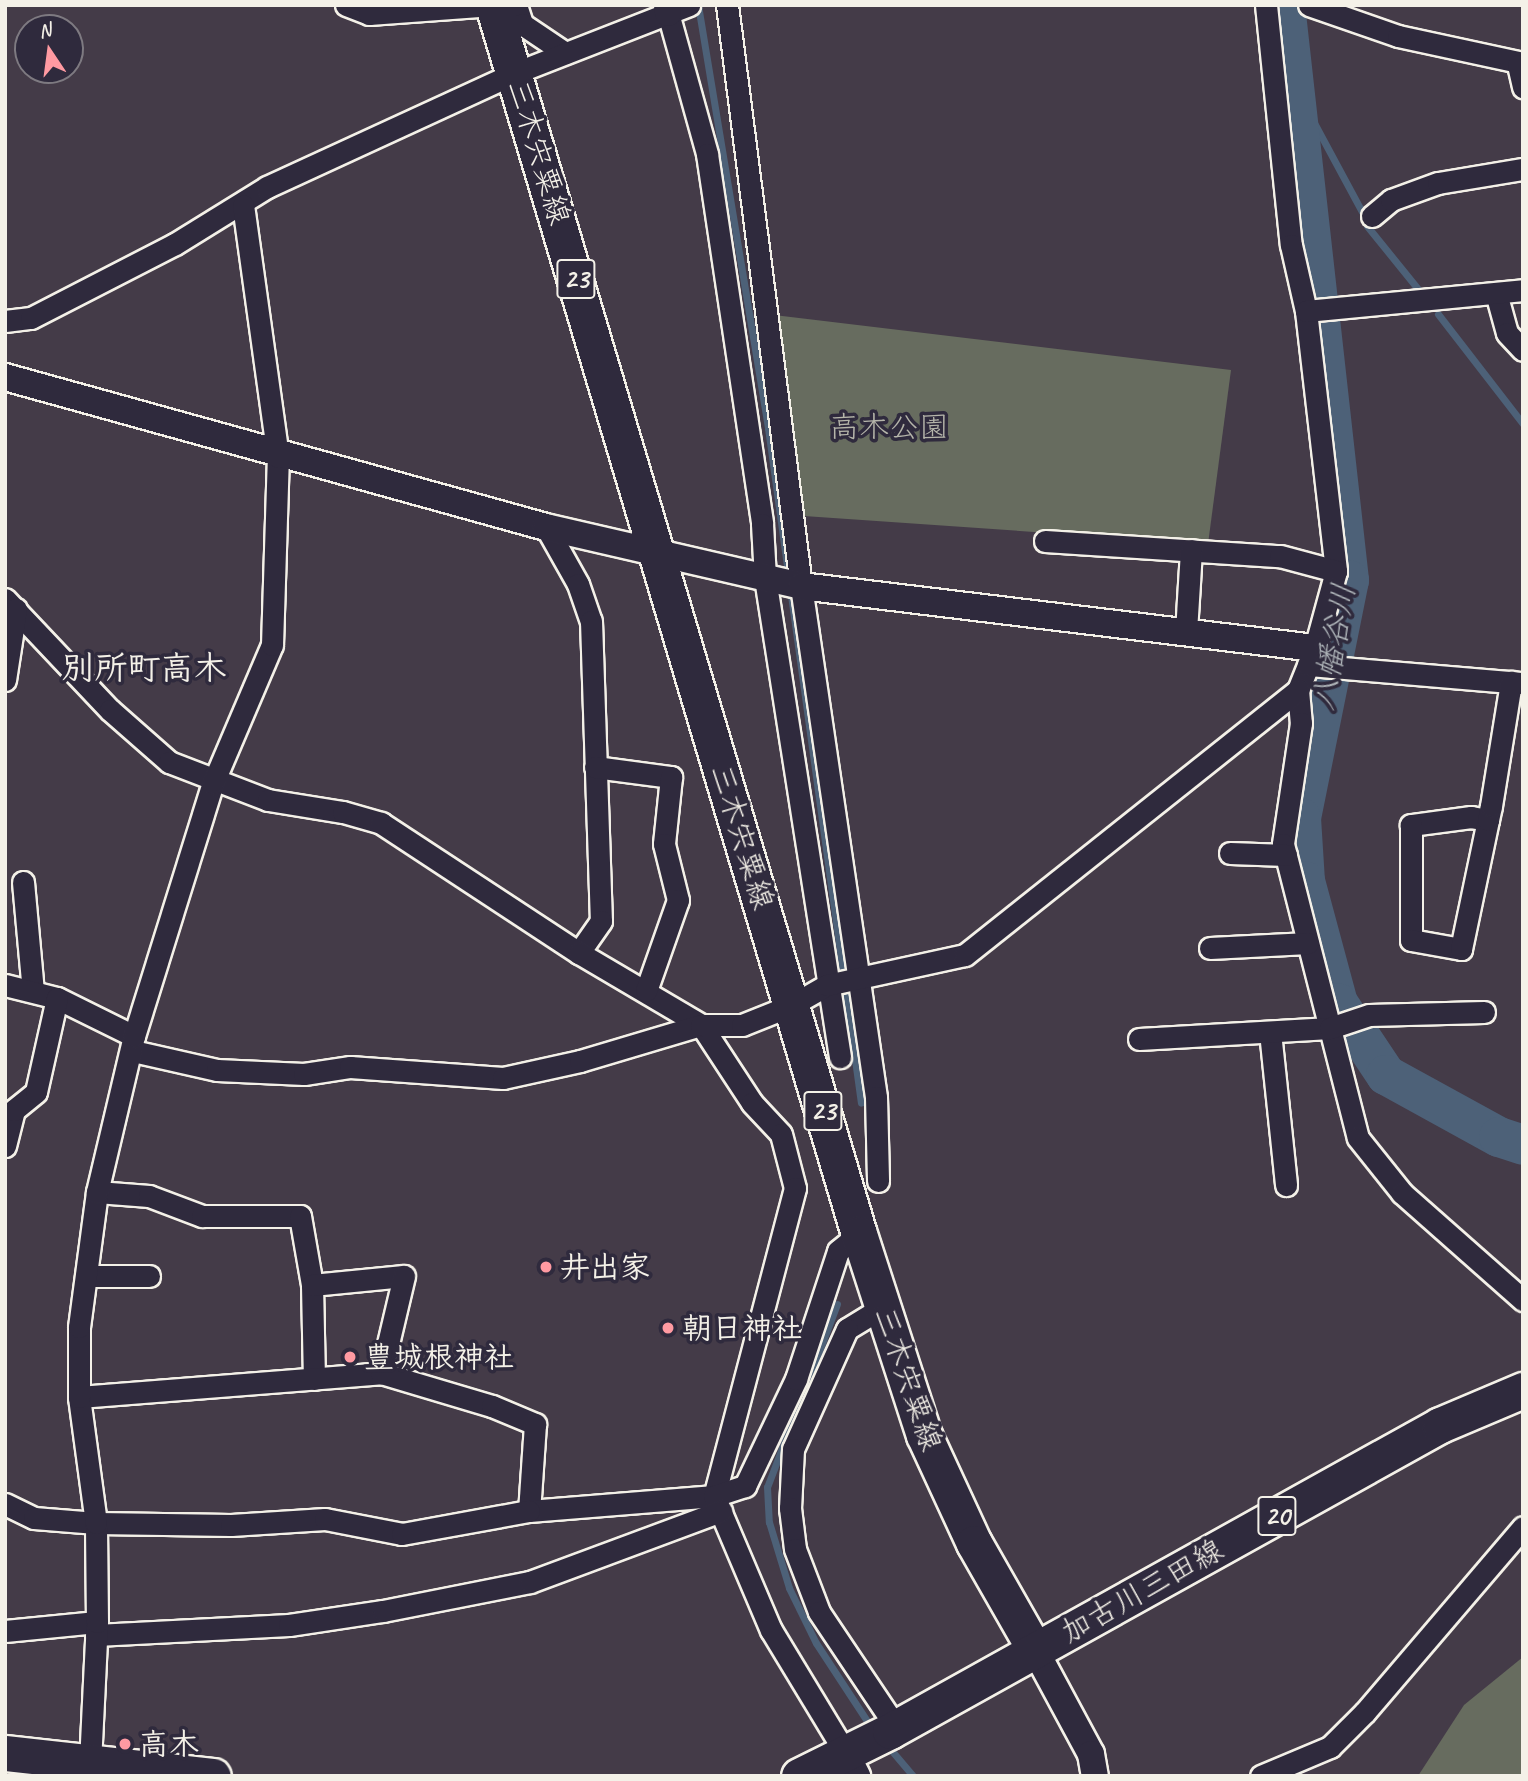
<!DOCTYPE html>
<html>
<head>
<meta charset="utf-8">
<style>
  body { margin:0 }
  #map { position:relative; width:1528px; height:1781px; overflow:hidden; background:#443b48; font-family:Caveat,"Klee One",sans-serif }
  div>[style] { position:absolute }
  .green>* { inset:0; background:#676c5f }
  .stream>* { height:7px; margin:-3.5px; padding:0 3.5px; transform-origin:3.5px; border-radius:3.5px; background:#4d6178 }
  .river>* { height:40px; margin:-20px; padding:0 20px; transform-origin:20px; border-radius:20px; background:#4d6178 }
  .roads { filter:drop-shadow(2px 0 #f4f1e8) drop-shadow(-2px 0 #f4f1e8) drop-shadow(0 2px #f4f1e8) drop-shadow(0 -2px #f4f1e8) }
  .minor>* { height:21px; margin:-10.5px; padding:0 10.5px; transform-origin:10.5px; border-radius:10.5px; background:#2f2a3d }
  .tertiary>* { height:26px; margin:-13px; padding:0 13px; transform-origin:13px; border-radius:13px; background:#2f2a3d }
  .primary>* { height:35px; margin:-17.5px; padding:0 17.5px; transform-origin:17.5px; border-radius:17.5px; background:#2f2a3d }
  .dots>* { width:19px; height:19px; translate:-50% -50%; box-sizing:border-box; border:4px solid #2f2a3d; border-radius:50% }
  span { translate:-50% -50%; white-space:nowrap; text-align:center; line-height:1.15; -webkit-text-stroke:7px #2f2a3d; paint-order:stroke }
  .shield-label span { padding:2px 5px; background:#2f2a3d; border:2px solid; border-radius:5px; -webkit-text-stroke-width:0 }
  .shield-label { font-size:28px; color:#f4f1e8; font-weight:700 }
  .street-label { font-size:30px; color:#f4f1e8 }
  .park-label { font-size:30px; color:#b5b5aa }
  .poi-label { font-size:30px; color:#f4f1e8; font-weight:700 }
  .left { translate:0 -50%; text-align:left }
  .water-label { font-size:32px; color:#b1b7bb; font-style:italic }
  .quarter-label { font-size:33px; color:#f4f1e8; font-weight:700 }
  .frame { position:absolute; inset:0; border:7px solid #f4f1e8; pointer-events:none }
  .north { position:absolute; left:14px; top:14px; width:70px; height:70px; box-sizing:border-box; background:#2f2a3d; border:2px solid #7e7a81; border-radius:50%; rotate:347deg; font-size:19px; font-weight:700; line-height:28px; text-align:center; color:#f4f1e8 }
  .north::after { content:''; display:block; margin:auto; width:24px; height:32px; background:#ff9aa2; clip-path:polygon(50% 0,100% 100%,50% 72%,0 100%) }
</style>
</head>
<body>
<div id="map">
  <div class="green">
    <div style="clip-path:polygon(774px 315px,1231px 370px,1208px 544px,804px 516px)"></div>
    <div style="clip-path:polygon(1523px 1657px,1523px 1776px,1418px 1776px,1464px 1705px)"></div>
  </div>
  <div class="stream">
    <div style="left:698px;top:5px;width:429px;rotate:80.6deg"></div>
    <div style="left:768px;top:428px;width:681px;rotate:82.16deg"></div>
    <div style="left:1295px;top:104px;width:10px;rotate:11deg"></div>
    <div style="left:1305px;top:106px;width:120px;rotate:61.7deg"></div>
    <div style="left:1367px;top:226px;width:81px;rotate:51deg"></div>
    <div style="left:1438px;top:314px;width:139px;rotate:52.3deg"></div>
    <div style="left:837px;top:1304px;width:196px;rotate:110.9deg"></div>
    <div style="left:767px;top:1487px;width:35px;rotate:87deg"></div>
    <div style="left:769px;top:1522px;width:69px;rotate:73.1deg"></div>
    <div style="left:789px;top:1588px;width:61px;rotate:63.9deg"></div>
    <div style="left:816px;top:1643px;width:104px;rotate:56.8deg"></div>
    <div style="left:886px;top:1744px;width:42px;rotate:49.8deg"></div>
  </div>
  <div class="river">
    <div style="left:1285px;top:5px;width:579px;rotate:83.65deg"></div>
    <div style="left:1349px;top:580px;width:243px;rotate:101.4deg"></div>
    <div style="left:1301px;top:818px;width:63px;rotate:86.4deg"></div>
    <div style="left:1305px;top:881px;width:126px;rotate:74.9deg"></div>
    <div style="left:1338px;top:1003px;width:87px;rotate:56.3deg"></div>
    <div style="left:1386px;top:1075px;width:129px;rotate:28.8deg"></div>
    <div style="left:1499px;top:1137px;width:25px;rotate:18deg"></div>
  </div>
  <div class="roads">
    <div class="minor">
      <div style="left:346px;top:5px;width:25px;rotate:21deg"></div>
      <div style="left:369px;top:14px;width:124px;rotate:-4.2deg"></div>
      <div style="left:516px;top:5px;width:20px;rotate:72deg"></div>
      <div style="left:522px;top:24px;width:52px;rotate:34deg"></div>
      <div style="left:727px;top:5px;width:586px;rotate:82.74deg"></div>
      <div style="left:801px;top:586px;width:516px;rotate:81.65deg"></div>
      <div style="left:876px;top:1097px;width:84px;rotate:88.6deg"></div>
      <div style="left:1266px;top:5px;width:241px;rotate:84.1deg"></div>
      <div style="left:1291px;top:245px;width:68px;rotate:77.2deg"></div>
      <div style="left:1306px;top:311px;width:262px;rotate:83.4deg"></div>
      <div style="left:1336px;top:571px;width:80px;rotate:105.3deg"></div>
      <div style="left:1315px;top:648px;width:45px;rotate:112deg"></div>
      <div style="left:1298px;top:690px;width:33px;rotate:85deg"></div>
      <div style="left:1301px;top:723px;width:122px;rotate:98.5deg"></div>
      <div style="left:1283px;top:844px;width:303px;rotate:75.7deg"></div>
      <div style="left:1358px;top:1138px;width:70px;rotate:51.3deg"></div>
      <div style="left:1402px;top:1193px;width:162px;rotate:41.5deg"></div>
      <div style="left:1309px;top:5px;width:94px;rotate:19.2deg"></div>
      <div style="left:1398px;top:36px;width:128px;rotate:12.2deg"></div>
      <div style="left:668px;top:13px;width:146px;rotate:74.5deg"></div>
      <div style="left:707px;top:154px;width:374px;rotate:81.5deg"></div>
      <div style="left:762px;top:524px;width:54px;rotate:86.8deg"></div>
      <div style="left:765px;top:578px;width:485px;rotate:81.1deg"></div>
      <div style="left:1518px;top:65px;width:23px;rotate:77deg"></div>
      <div style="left:1372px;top:216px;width:25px;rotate:-40deg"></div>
      <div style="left:1391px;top:200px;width:50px;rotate:-19.9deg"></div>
      <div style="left:1438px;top:183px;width:86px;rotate:-9.4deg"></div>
      <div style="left:1496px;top:293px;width:41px;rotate:74.6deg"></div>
      <div style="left:1507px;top:333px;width:23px;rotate:47deg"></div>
      <div style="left:1306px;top:311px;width:218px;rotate:-5.5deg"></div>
      <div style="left:5px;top:321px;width:26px;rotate:-7deg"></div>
      <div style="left:31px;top:318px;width:162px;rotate:-27.2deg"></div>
      <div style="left:175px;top:244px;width:108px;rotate:-31.8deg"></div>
      <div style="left:267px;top:187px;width:273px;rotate:-24.7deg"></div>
      <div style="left:515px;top:73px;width:187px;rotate:-21.3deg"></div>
      <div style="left:546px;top:527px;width:65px;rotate:60.7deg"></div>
      <div style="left:578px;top:584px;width:39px;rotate:71deg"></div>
      <div style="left:591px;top:621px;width:300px;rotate:88.1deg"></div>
      <div style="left:601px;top:921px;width:39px;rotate:125deg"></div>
      <div style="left:1045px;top:541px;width:235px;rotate:3.7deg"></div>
      <div style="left:1280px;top:556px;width:58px;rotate:15deg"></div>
      <div style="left:5px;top:599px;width:153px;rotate:46.6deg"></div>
      <div style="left:110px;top:710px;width:79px;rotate:41.4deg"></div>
      <div style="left:169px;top:762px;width:106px;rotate:21deg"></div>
      <div style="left:268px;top:800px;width:76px;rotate:9.1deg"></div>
      <div style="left:343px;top:812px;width:40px;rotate:16deg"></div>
      <div style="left:381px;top:823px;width:237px;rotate:33.3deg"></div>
      <div style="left:579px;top:953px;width:142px;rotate:30.5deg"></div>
      <div style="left:701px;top:1025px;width:93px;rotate:56.8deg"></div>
      <div style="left:752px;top:1103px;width:42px;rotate:46.9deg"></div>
      <div style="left:781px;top:1134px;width:56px;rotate:75.5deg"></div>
      <div style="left:795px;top:1188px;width:318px;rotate:104.7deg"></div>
      <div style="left:714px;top:1496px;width:146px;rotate:67deg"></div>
      <div style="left:771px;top:1630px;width:143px;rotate:58.8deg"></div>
      <div style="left:1186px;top:632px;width:82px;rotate:-86.5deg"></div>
      <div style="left:1308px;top:665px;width:216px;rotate:4.8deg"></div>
      <div style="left:5px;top:680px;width:72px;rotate:-81.2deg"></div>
      <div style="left:595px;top:767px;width:77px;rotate:7.5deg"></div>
      <div style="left:671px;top:777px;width:67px;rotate:96deg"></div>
      <div style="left:664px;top:844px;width:58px;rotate:76deg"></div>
      <div style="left:678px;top:900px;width:96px;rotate:109.4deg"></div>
      <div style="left:1488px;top:820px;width:17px;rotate:-170deg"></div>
      <div style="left:1471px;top:817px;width:61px;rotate:172.4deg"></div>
      <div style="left:1411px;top:825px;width:115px;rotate:90deg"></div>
      <div style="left:1411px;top:940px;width:51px;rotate:10.2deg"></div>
      <div style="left:1461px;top:949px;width:132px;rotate:-78.2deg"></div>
      <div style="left:1488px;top:820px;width:14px;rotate:-78deg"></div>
      <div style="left:1491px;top:806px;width:126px;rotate:-80.8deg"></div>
      <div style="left:1230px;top:853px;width:56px;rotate:2deg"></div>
      <div style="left:23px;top:882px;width:109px;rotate:84.8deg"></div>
      <div style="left:1210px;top:948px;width:98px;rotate:-2.9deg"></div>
      <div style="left:5px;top:985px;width:54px;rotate:14deg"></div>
      <div style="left:57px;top:998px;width:86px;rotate:26.3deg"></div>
      <div style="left:1270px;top:1032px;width:154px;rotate:84deg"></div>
      <div style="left:1139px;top:1039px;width:191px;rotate:-3.3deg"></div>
      <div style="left:1330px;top:1028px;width:41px;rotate:-18.4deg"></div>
      <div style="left:1369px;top:1015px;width:115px;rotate:-1.5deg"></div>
      <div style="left:133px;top:1051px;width:86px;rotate:12.7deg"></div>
      <div style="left:217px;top:1070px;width:87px;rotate:2.6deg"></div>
      <div style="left:304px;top:1074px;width:47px;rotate:-8.7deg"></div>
      <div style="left:350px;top:1067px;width:153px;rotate:4.1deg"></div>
      <div style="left:503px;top:1078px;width:79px;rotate:-12.4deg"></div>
      <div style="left:580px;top:1061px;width:126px;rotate:-16.6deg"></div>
      <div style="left:701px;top:1025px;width:41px"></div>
      <div style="left:742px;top:1025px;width:54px;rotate:-21.8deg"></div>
      <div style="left:792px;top:1005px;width:40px;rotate:-29.7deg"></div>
      <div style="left:827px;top:985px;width:141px;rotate:-12.3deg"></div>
      <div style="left:965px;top:955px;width:426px;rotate:-38.5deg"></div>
      <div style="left:5px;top:1146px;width:37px;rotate:-76deg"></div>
      <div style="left:14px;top:1110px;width:28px;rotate:-39deg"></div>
      <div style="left:36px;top:1092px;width:96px;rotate:-77.4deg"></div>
      <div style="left:97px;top:1192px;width:52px;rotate:4.4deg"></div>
      <div style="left:149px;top:1196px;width:57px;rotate:20.7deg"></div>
      <div style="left:202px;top:1216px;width:98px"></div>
      <div style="left:300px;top:1216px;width:70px;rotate:80.1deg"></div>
      <div style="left:312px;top:1285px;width:94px;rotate:88.8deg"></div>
      <div style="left:86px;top:1276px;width:63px"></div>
      <div style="left:312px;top:1285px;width:92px;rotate:-5.6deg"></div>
      <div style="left:404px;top:1276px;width:100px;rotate:103.3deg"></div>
      <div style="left:883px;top:1307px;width:42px;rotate:148.6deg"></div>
      <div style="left:847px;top:1329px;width:132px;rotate:114.2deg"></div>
      <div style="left:793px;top:1449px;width:59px;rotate:92.9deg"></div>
      <div style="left:790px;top:1508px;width:41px;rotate:83deg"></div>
      <div style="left:795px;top:1549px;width:67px;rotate:69.1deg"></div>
      <div style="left:819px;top:1612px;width:138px;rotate:56.2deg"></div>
      <div style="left:79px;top:1397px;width:303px;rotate:-4.5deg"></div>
      <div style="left:381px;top:1373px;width:116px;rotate:16.6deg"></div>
      <div style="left:492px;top:1406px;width:47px;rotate:22.7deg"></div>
      <div style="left:535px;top:1424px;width:87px;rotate:93.9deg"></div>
      <div style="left:529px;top:1511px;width:186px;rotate:-4.6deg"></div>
      <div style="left:714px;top:1496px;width:33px;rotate:-18deg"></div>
      <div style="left:745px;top:1486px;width:119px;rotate:-64.5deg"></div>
      <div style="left:796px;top:1379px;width:135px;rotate:-71.8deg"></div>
      <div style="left:838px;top:1251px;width:27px;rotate:-39deg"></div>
      <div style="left:5px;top:1504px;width:32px;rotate:26deg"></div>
      <div style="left:34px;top:1518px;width:62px;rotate:4.6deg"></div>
      <div style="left:96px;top:1523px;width:135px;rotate:0.8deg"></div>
      <div style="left:231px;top:1525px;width:94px;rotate:-3.7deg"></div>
      <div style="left:325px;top:1519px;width:78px;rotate:11deg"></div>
      <div style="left:402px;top:1534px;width:129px;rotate:-10.3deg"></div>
      <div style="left:5px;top:1631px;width:92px;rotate:-5.6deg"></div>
      <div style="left:96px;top:1635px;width:193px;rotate:-3deg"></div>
      <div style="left:289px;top:1625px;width:95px;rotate:-8.5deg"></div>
      <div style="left:383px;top:1611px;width:150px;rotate:-11.2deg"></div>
      <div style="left:530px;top:1582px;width:204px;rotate:-20.4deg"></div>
      <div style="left:90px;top:1763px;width:141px;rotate:-87.2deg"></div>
      <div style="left:97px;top:1622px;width:99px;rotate:-90.6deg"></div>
      <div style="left:96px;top:1523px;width:127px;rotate:-97.7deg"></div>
      <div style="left:79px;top:1397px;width:70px;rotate:-90deg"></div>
      <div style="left:79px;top:1327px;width:136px;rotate:-82.4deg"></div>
      <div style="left:97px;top:1192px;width:160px;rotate:-76.7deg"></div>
      <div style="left:134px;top:1036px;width:265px;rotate:-72.7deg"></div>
      <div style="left:213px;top:783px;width:150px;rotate:-66.9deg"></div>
      <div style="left:272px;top:645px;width:188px;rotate:-88.2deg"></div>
      <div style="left:278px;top:457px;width:254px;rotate:-97.9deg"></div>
      <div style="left:1261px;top:1776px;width:75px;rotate:-22.8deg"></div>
      <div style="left:1330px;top:1747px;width:49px;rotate:-45deg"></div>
      <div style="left:1365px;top:1712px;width:243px;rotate:-49.5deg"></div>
    </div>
    <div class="tertiary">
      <div style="left:667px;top:5px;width:8px;rotate:83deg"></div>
      <div style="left:5px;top:377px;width:561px;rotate:15.5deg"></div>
      <div style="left:546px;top:527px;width:262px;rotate:13deg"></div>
      <div style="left:801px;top:586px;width:518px;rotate:6.88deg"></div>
      <div style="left:1035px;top:1650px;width:118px;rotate:61.7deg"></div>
      <div style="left:1091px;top:1754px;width:22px;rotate:80deg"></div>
      <div style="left:845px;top:1752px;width:27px;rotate:63deg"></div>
    </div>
    <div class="primary">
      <div style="left:493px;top:5px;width:1282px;rotate:73.42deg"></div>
      <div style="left:859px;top:1234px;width:211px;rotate:72.1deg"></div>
      <div style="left:924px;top:1435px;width:119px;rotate:65.2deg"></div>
      <div style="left:974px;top:1543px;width:123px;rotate:60.3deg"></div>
      <div style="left:5px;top:1753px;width:209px;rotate:6.3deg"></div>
      <div style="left:799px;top:1776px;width:102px;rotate:-26.3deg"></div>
      <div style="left:890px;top:1731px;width:629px;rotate:-29.09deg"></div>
      <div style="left:1440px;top:1425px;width:90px;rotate:-22.9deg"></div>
    </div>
  </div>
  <div class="dots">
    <div style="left:546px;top:1267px;background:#ff9aa2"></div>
    <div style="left:668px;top:1328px;background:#ff9aa2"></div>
    <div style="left:350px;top:1357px;background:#ff9aa2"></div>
    <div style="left:125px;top:1744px;background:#ff9aa2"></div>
  </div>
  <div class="shield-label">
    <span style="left:576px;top:279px">23</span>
    <span style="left:823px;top:1111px">23</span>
    <span style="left:1277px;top:1516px">20</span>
  </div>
  <div class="street-label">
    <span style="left:539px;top:152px;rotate:73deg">三木宍粟線</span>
    <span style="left:742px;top:837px;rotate:73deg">三木宍粟線</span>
    <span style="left:908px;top:1379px;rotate:71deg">三木宍粟線</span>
    <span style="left:1142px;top:1591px;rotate:-29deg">加古川三田線</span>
  </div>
  <div class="park-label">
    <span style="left:889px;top:427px">高木公園</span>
  </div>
  <div class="poi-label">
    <span class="left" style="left:560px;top:1267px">井出家</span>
    <span class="left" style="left:682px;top:1328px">朝日神社</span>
    <span class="left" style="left:364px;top:1357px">豊城根神社</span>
    <span class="left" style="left:139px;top:1744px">高木</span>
  </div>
  <div class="water-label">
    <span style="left:1334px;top:647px;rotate:-80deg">八幡谷川</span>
  </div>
  <div class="quarter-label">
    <span style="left:144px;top:669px">別所町高木</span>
  </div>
  <div class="frame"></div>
  <div class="north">N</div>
</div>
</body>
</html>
